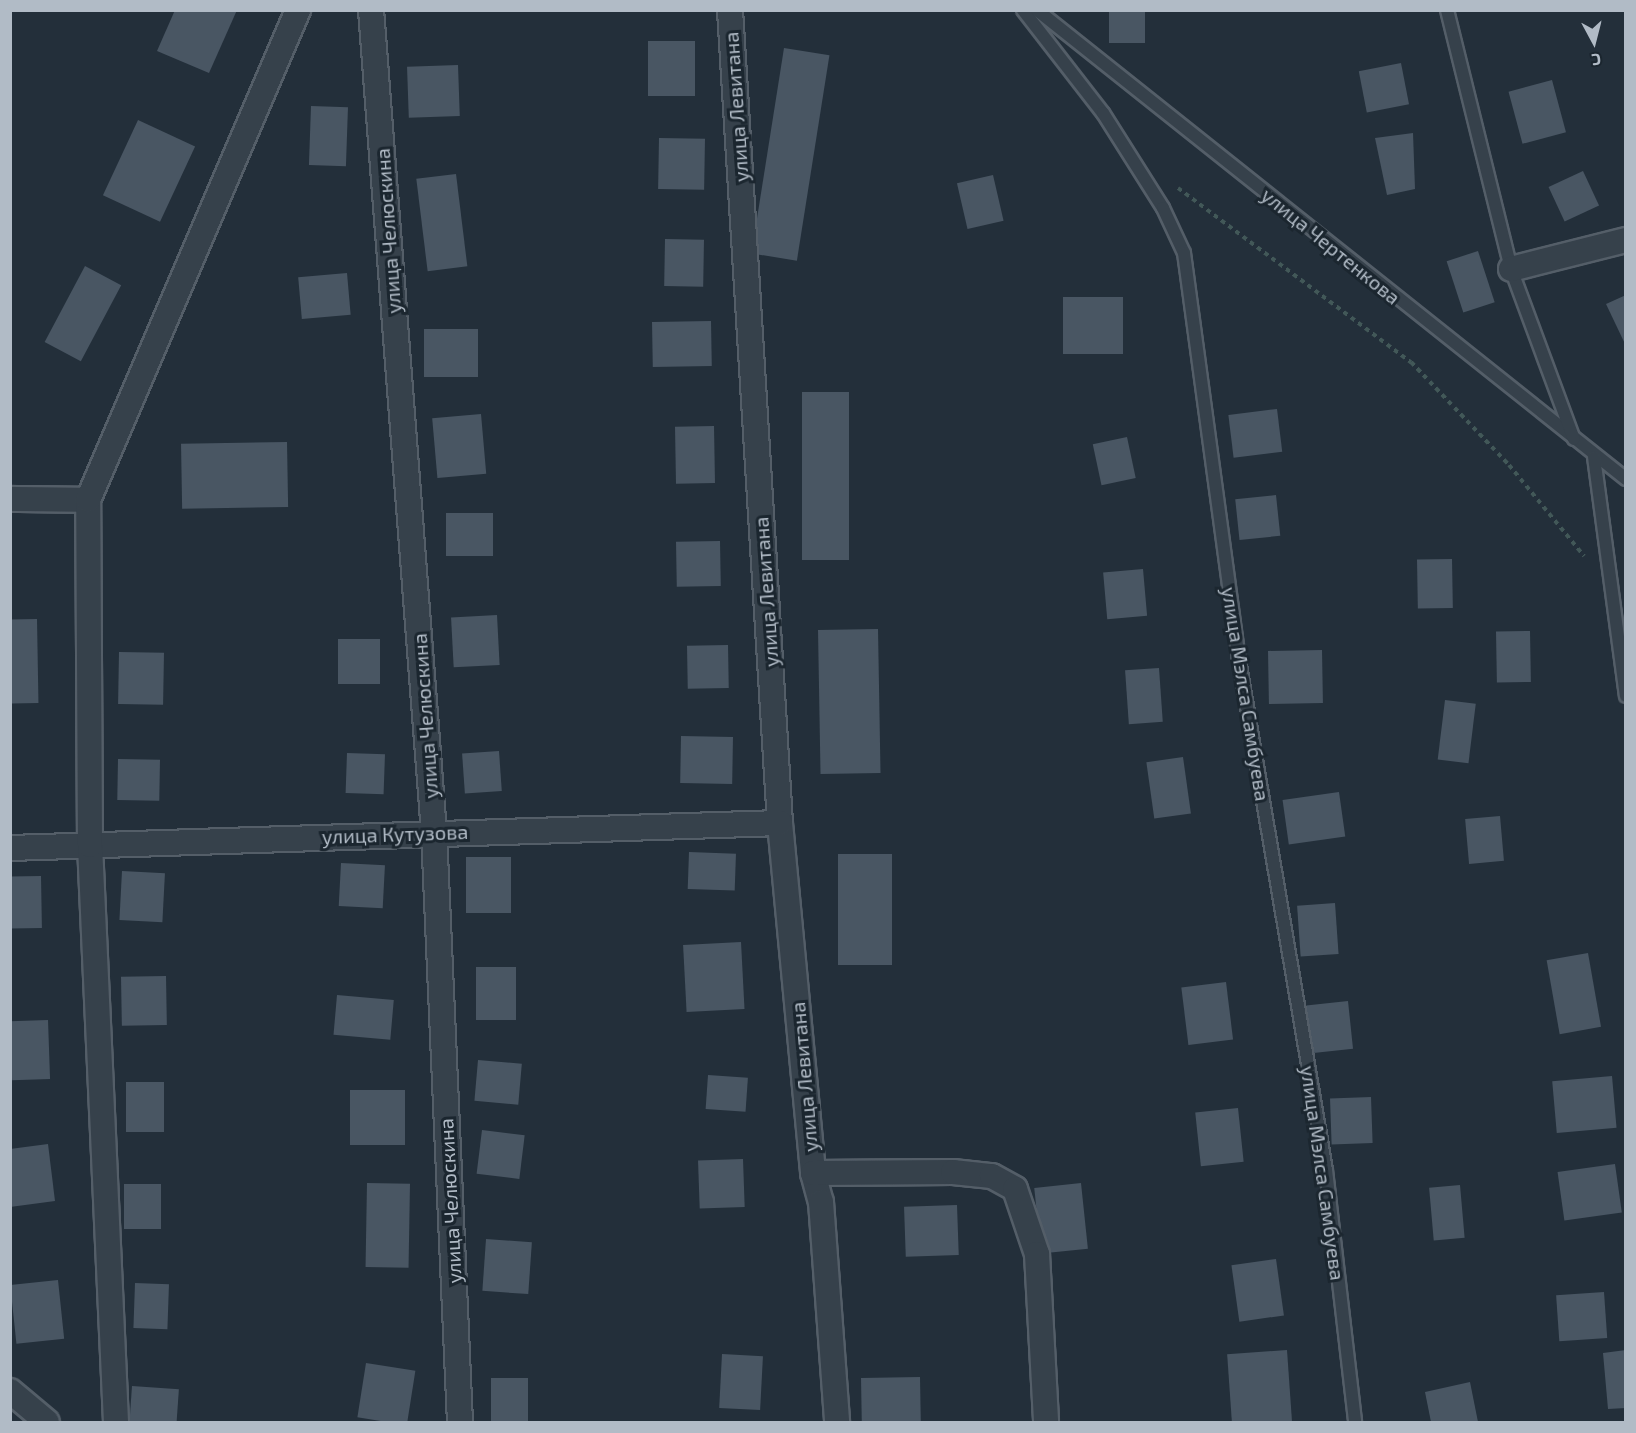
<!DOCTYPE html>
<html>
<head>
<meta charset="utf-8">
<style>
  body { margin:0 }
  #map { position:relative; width:1636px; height:1433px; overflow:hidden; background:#232f3a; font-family:"Exo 2",sans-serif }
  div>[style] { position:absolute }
  .building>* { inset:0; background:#495663; transform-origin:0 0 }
  .path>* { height:4px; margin-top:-2px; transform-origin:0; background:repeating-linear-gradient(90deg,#425858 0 4.5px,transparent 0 9px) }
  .roads { filter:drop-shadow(2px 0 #545e68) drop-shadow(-2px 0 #545e68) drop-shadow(0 2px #545e68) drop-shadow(0 -2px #545e68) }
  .lane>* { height:12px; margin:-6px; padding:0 6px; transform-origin:6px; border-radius:6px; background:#36414b }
  .street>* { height:24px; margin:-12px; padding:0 12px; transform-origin:12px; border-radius:12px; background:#36414b }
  span { translate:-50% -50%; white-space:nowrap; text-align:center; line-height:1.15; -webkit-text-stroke:6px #1b262f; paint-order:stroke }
  .street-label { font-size:20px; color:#b1bbc6 }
  .frame { position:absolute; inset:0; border:12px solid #b1bbc6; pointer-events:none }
  .north { position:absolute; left:1564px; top:12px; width:60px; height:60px; -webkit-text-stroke:4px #1b262f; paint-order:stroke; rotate:173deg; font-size:16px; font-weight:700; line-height:24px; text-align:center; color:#b1bbc6 }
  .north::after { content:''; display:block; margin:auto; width:21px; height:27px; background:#b1bbc6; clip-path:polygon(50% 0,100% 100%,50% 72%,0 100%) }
</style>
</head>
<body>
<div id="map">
  <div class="building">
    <div style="clip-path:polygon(175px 10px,237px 10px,209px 73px,157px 51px)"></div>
    <div style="left:1109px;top:10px;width:36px;height:33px"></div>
    <div style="left:648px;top:41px;width:47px;height:55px"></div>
    <div style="left:784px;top:48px;width:46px;height:208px;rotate:9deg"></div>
    <div style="left:1401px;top:63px;width:42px;height:43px;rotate:79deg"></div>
    <div style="left:458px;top:65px;width:51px;height:51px;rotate:88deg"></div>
    <div style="left:1552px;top:80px;width:54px;height:45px;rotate:75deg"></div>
    <div style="left:311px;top:106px;width:37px;height:59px;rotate:2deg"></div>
    <div style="left:138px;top:120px;width:63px;height:83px;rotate:25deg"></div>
    <div style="clip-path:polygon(1413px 133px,1415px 189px,1387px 195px,1375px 138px)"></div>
    <div style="left:659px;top:138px;width:46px;height:51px;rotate:1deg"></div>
    <div style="left:1583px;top:171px;width:38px;height:38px;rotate:65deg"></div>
    <div style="left:456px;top:174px;width:93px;height:40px;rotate:83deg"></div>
    <div style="left:993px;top:175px;width:47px;height:37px;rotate:77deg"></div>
    <div style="left:665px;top:239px;width:39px;height:47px;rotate:1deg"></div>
    <div style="left:1478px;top:251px;width:54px;height:33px;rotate:72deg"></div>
    <div style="left:85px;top:266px;width:41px;height:86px;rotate:28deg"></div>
    <div style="left:347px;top:273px;width:42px;height:49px;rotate:85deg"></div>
    <div style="clip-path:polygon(1626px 295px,1626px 346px,1606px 304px)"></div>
    <div style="left:1063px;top:297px;width:60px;height:57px"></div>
    <div style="left:711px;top:321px;width:45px;height:59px;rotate:89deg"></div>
    <div style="left:424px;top:329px;width:54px;height:48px"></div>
    <div style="left:802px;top:392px;width:47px;height:168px"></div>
    <div style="left:1277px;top:409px;width:43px;height:49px;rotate:83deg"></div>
    <div style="left:481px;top:414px;width:60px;height:49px;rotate:85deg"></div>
    <div style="left:714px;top:426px;width:57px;height:39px;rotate:89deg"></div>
    <div style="left:1127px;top:437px;width:42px;height:35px;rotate:78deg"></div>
    <div style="left:287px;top:442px;width:65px;height:106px;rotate:89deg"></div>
    <div style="left:1276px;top:495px;width:41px;height:41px;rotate:84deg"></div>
    <div style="left:446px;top:513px;width:47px;height:43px"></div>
    <div style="left:720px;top:541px;width:45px;height:44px;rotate:89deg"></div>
    <div style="left:1452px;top:559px;width:49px;height:35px;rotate:89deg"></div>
    <div style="left:1143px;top:569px;width:47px;height:40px;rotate:85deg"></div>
    <div style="left:497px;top:615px;width:50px;height:46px;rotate:87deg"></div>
    <div style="left:37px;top:619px;width:84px;height:27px;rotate:89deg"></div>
    <div style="left:878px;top:629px;width:144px;height:60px;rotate:89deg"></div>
    <div style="left:1530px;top:631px;width:51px;height:34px;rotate:89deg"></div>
    <div style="left:338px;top:639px;width:42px;height:45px"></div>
    <div style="left:728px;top:645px;width:43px;height:41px;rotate:89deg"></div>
    <div style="left:1322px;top:650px;width:53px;height:54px;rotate:89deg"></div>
    <div style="left:119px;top:652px;width:45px;height:52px;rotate:1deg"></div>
    <div style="left:1159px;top:668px;width:54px;height:34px;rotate:86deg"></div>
    <div style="left:1445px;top:700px;width:31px;height:60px;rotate:7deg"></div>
    <div style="left:681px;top:736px;width:52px;height:47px;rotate:1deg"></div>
    <div style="left:499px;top:751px;width:40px;height:37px;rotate:86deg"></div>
    <div style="left:347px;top:753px;width:38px;height:40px;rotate:2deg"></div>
    <div style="left:1183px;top:757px;width:57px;height:37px;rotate:82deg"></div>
    <div style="left:118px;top:759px;width:42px;height:41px;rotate:1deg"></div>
    <div style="left:1339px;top:792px;width:45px;height:57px;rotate:82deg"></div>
    <div style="left:1500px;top:816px;width:45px;height:35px;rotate:85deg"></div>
    <div style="left:689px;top:852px;width:47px;height:37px;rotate:2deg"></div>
    <div style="left:838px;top:854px;width:54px;height:111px"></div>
    <div style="left:466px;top:857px;width:45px;height:56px"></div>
    <div style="left:341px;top:863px;width:44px;height:43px;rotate:3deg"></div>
    <div style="left:122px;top:871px;width:43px;height:49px;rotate:3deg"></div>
    <div style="left:41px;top:876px;width:52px;height:31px;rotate:89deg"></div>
    <div style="left:1335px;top:903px;width:51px;height:38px;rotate:86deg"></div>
    <div style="left:741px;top:942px;width:67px;height:58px;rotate:87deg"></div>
    <div style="left:1588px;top:953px;width:75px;height:42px;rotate:80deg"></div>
    <div style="left:516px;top:967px;width:53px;height:40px;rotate:90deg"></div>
    <div style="left:166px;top:976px;width:49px;height:45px;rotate:89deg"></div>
    <div style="left:1226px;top:982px;width:58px;height:45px;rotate:83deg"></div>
    <div style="left:337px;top:995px;width:57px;height:40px;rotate:5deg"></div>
    <div style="left:1348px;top:1001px;width:48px;height:42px;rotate:84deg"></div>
    <div style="left:48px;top:1020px;width:59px;height:38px;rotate:88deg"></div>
    <div style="left:478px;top:1060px;width:44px;height:41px;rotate:5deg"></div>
    <div style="left:708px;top:1075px;width:40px;height:34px;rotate:4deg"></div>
    <div style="left:1612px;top:1076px;width:52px;height:60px;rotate:85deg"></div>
    <div style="left:126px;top:1082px;width:38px;height:50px"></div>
    <div style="left:350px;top:1090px;width:55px;height:55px"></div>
    <div style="left:1371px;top:1097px;width:46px;height:41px;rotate:88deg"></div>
    <div style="left:1238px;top:1108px;width:54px;height:43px;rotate:84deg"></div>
    <div style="left:482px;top:1130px;width:43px;height:44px;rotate:7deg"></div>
    <div style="clip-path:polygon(48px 1144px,55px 1201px,10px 1207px,10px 1149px)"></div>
    <div style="left:743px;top:1159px;width:48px;height:45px;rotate:88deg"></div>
    <div style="left:1615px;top:1164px;width:49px;height:58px;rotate:82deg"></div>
    <div style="left:367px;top:1183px;width:43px;height:84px;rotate:1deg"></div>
    <div style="left:1081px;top:1183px;width:66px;height:47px;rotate:84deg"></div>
    <div style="left:124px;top:1184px;width:37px;height:45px"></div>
    <div style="left:1460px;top:1185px;width:53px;height:31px;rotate:85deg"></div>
    <div style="left:957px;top:1205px;width:50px;height:53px;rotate:88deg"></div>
    <div style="left:486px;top:1239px;width:46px;height:52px;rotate:4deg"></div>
    <div style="left:1276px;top:1259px;width:57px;height:45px;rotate:82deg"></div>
    <div style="left:58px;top:1280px;width:59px;height:48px;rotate:84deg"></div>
    <div style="left:135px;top:1283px;width:34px;height:45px;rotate:2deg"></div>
    <div style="left:1604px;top:1292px;width:46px;height:48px;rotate:86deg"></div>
    <div style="left:1287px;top:1350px;width:72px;height:60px;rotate:86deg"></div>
    <div style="clip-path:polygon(1626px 1350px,1626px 1408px,1608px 1409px,1603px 1353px)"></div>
    <div style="left:722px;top:1354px;width:41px;height:54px;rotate:3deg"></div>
    <div style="left:366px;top:1363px;width:50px;height:55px;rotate:9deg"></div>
    <div style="left:920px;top:1377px;width:45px;height:59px;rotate:89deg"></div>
    <div style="left:491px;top:1378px;width:37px;height:43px"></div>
    <div style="clip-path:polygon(1470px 1382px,1478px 1422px,1431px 1422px,1425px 1392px)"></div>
    <div style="left:132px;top:1386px;width:47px;height:36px;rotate:4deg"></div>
  </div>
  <div class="path">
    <div style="left:1178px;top:188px;width:291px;rotate:36.8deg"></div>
    <div style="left:1411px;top:362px;width:142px;rotate:46.4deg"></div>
    <div style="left:1509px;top:465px;width:118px;rotate:50.5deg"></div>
  </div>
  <div class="roads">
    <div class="lane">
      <div style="left:1023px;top:10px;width:130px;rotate:52.2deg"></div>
      <div style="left:1103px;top:113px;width:112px;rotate:57.7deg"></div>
      <div style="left:1163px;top:208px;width:50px;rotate:65deg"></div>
      <div style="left:1184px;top:253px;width:405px;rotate:82.3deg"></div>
      <div style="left:1238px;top:654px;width:523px;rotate:80.32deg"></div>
      <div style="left:1326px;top:1170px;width:254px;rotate:83.4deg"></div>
      <div style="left:1037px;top:10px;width:753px;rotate:38.53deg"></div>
      <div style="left:1447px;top:10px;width:267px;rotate:76.1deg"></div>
      <div style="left:1511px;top:269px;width:181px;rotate:69.7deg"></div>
      <div style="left:1594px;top:457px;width:241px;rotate:82.4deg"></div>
    </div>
    <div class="street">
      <div style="left:371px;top:10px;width:824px;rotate:85.62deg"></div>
      <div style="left:434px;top:832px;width:591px;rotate:87.48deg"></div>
      <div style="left:730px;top:10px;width:815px;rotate:86.48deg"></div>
      <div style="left:780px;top:823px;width:352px;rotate:84.6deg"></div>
      <div style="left:813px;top:1173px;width:30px;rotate:75deg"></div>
      <div style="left:821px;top:1202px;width:221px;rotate:85.8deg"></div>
      <div style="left:1511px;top:269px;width:119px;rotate:-14.2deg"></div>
      <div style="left:10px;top:499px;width:78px;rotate:0.7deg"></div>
      <div style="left:10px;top:848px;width:770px;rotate:-1.86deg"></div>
      <div style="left:813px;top:1173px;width:140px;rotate:-0.4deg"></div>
      <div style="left:953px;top:1172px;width:39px;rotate:6deg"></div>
      <div style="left:992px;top:1176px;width:26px;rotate:29deg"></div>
      <div style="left:1015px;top:1189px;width:69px;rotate:71.3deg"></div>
      <div style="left:1037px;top:1254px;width:168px;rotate:86.9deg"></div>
      <div style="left:10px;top:1391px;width:48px;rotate:40deg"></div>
      <div style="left:116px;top:1422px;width:578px;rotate:-92.58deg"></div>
      <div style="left:90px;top:845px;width:345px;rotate:-90.3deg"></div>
      <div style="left:88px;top:500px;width:533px;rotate:-66.8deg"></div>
    </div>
  </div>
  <div class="street-label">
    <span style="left:736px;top:107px;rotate:-94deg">улица Левитана</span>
    <span style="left:388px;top:231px;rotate:-94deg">улица Челюскина</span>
    <span style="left:1331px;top:246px;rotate:39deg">улица Чертенкова</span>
    <span style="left:766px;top:592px;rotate:-94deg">улица Левитана</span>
    <span style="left:1246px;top:694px;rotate:81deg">улица Мэлса Самбуева</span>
    <span style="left:425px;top:716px;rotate:-94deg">улица Челюскина</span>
    <span style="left:395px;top:834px;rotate:-2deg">улица Кутузова</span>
    <span style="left:804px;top:1077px;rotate:-95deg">улица Левитана</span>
    <span style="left:1323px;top:1173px;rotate:82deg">улица Мэлса Самбуева</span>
    <span style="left:450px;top:1201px;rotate:-93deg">улица Челюскина</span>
  </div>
  <div class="frame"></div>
  <div class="north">С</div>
</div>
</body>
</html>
